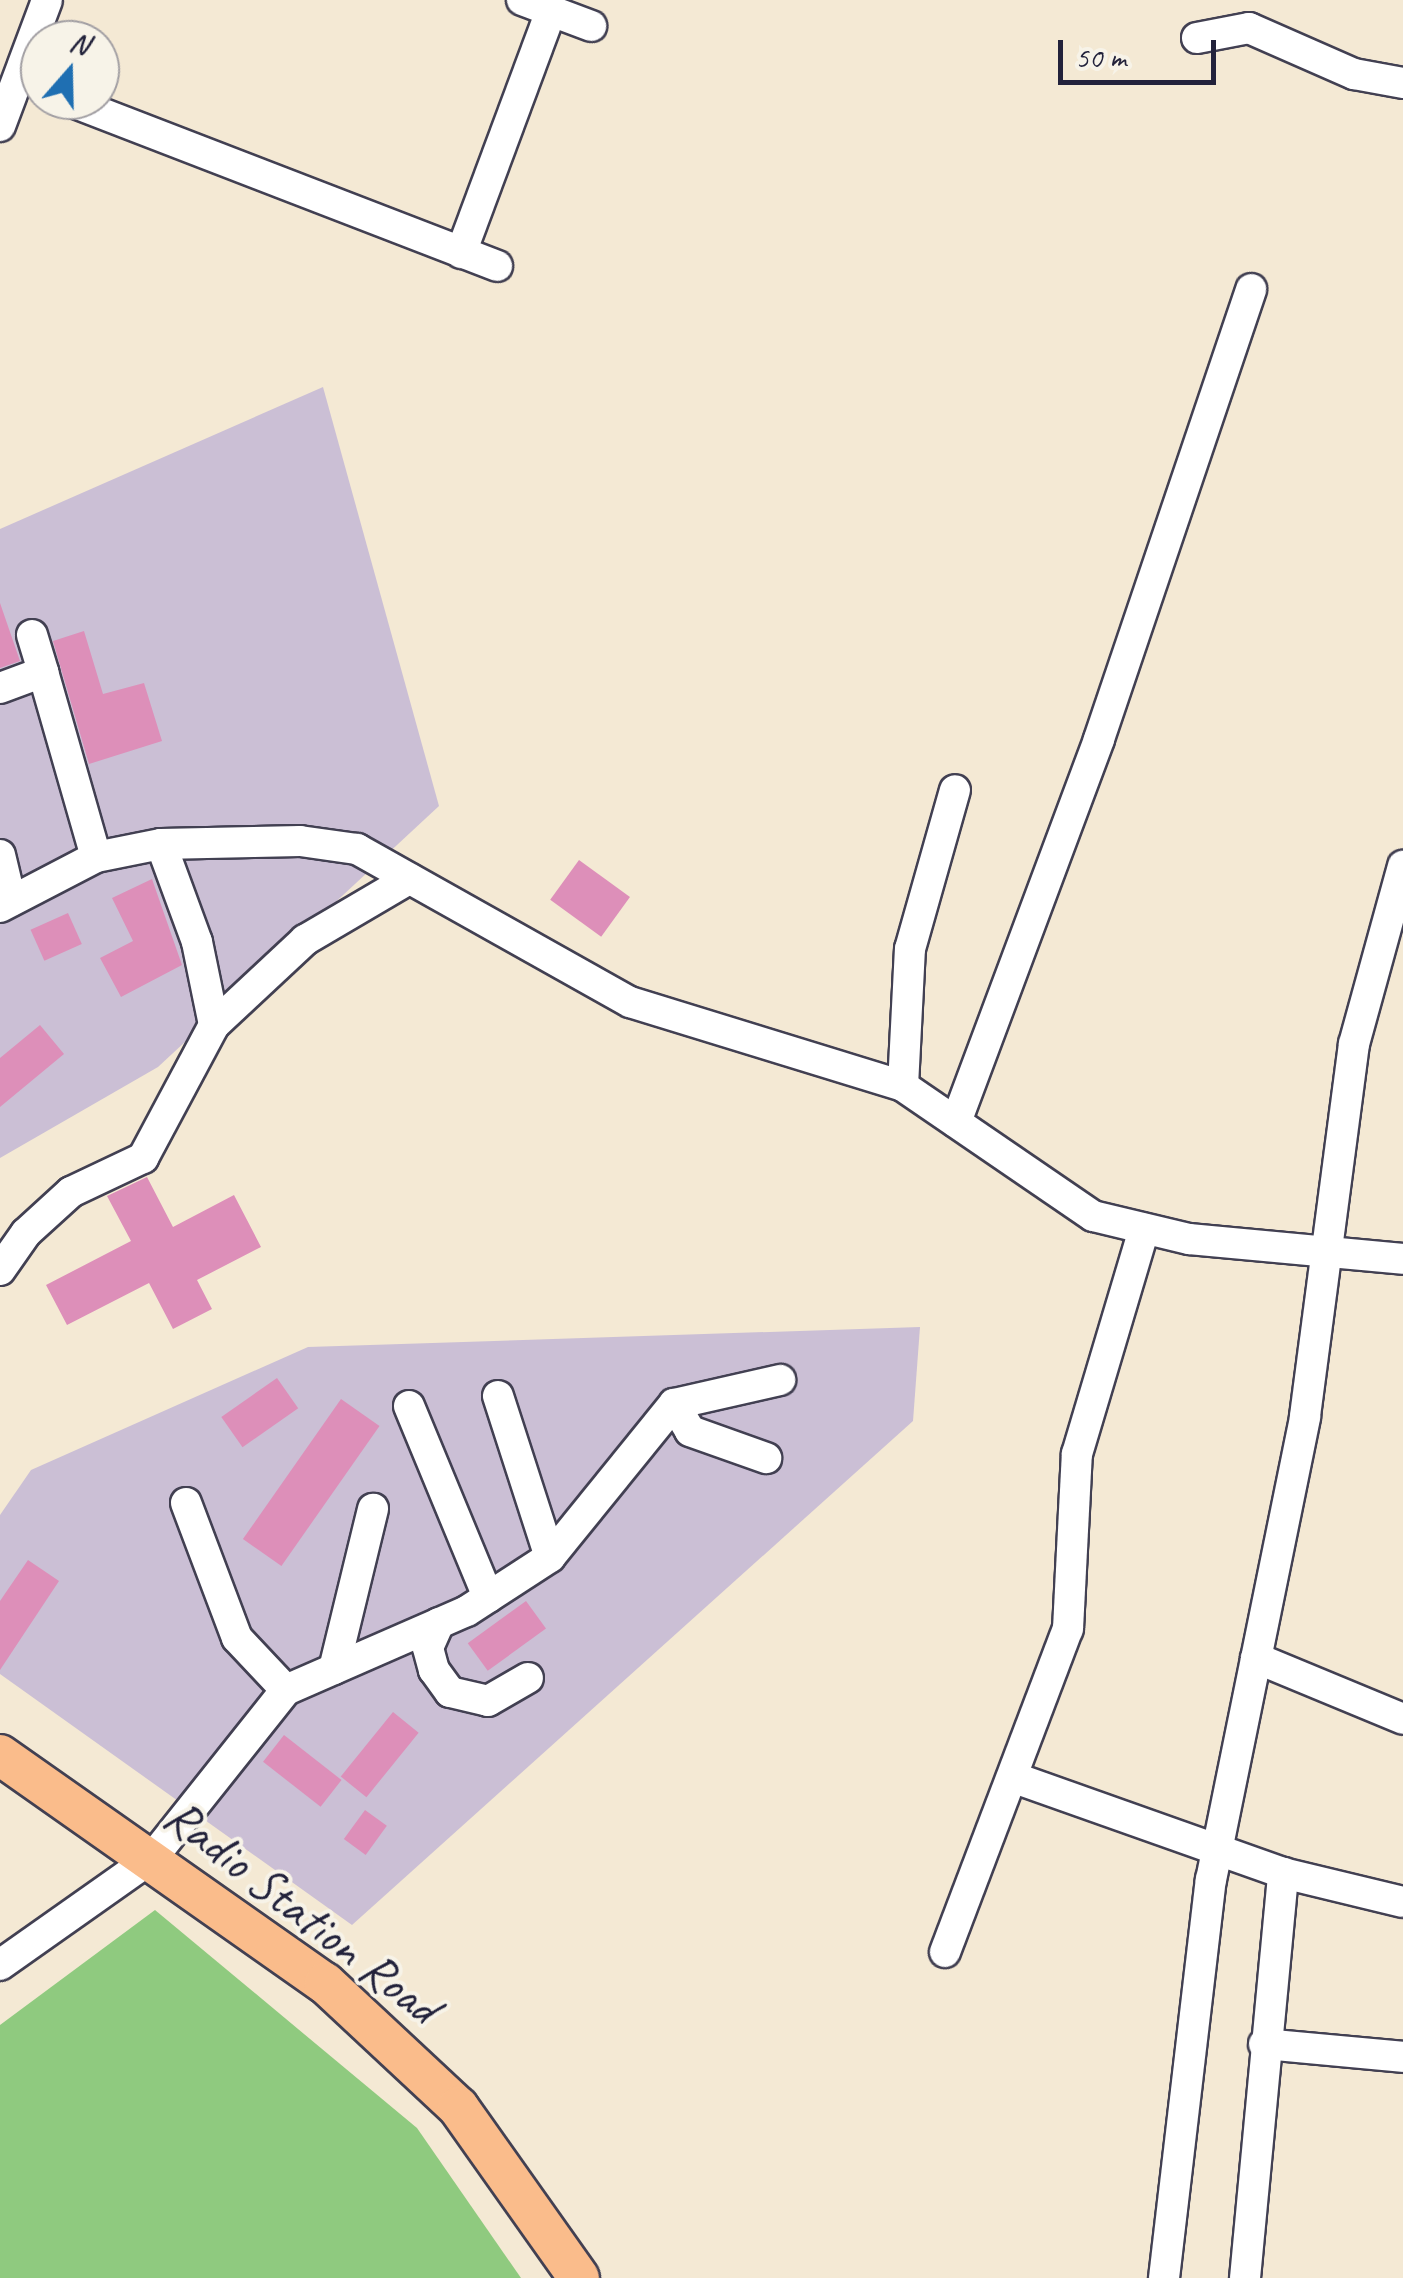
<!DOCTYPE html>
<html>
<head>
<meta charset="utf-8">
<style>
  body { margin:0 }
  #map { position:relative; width:1403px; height:2278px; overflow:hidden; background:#f4e9d4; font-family:Caveat,sans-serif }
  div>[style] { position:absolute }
  .industrial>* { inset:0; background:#cbbfd5 }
  .green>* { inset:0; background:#8fca7f }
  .building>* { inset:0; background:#dd8fb9; transform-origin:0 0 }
  .roads { filter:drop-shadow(2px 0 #424052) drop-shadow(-2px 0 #424052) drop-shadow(0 2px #424052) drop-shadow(0 -2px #424052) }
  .minor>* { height:30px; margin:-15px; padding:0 15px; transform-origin:15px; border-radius:15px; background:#fff }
  .major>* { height:40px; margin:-20px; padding:0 20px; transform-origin:20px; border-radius:20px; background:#fabc8b }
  span { translate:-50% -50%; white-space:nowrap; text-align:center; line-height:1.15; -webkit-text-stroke:8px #f7f3e8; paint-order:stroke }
  .street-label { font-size:50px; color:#22223b }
  .north { position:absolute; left:20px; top:20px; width:100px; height:100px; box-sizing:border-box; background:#f7f3e8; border:2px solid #a29fa3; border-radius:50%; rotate:20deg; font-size:28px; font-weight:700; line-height:40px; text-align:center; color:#22223b }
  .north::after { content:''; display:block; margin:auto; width:35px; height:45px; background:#1f6fb2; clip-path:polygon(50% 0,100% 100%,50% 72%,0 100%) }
  .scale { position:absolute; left:1058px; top:40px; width:158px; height:45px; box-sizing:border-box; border:5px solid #22223b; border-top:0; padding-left:12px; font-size:30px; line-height:35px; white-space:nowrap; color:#22223b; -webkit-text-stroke:8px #f7f3e8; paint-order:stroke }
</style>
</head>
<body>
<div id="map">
  <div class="industrial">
    <div style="clip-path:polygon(323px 387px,439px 806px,158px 1067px,0 1158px,0 529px)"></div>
    <div style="clip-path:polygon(920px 1327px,913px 1421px,352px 1925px,0 1674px,0 1515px,31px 1470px,308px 1347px)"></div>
  </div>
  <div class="green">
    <div style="clip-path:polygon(155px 1910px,417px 2128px,521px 2278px,0 2278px,0 2025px)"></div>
  </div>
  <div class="building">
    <div style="clip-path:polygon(0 603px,20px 661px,0 668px)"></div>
    <div style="clip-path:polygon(84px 631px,103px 694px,144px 683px,162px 741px,89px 764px,53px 641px)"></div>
    <div style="left:579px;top:860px;width:63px;height:49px;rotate:36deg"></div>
    <div style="clip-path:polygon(152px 879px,182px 965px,121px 997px,100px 958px,133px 941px,112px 898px)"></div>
    <div style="left:68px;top:913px;width:34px;height:41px;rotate:66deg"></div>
    <div style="clip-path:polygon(40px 1025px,64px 1054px,0 1107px,0 1058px)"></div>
    <div style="clip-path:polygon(147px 1177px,173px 1227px,234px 1195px,261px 1247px,197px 1280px,212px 1309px,173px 1329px,149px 1283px,67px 1325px,46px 1285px,131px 1241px,107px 1196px)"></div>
    <div style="left:277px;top:1378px;width:37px;height:68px;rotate:55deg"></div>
    <div style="left:341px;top:1399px;width:47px;height:171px;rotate:35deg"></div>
    <div style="clip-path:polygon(28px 1560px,59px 1581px,0 1670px,0 1601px)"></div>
    <div style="left:526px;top:1601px;width:34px;height:72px;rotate:54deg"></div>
    <div style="left:393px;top:1712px;width:33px;height:83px;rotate:39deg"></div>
    <div style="left:284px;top:1735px;width:73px;height:34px;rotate:38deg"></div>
    <div style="left:365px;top:1810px;width:27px;height:36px;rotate:36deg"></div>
  </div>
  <div class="roads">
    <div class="minor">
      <div style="left:522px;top:0;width:74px;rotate:20.6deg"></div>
      <div style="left:1197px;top:38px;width:53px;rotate:-10.9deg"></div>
      <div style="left:1249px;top:28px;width:115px;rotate:23.7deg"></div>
      <div style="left:1354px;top:74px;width:50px;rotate:10.4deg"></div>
      <div style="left:67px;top:100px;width:461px;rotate:21.1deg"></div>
      <div style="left:0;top:126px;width:134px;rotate:-69.5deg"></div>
      <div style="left:461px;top:253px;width:258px;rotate:-69.6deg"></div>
      <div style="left:32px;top:635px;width:39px;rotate:73deg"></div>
      <div style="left:0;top:688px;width:46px;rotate:-20.4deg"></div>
      <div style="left:43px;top:672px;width:192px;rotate:74deg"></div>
      <div style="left:161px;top:844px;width:104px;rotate:69.8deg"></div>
      <div style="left:197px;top:942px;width:85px;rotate:78.4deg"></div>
      <div style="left:0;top:855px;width:47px;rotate:76.6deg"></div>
      <div style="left:0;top:907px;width:108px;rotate:-27.5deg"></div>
      <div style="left:96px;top:857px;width:66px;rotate:-11.3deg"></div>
      <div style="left:161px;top:844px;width:139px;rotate:-1.2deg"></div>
      <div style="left:300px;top:841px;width:58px;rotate:8deg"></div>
      <div style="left:357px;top:849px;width:313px;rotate:29.3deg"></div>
      <div style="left:630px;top:1002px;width:286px;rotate:17.1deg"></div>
      <div style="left:903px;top:1086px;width:230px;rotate:34.4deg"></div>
      <div style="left:1093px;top:1216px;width:99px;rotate:13.5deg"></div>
      <div style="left:1189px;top:1239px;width:215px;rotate:5.3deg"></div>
      <div style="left:903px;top:1086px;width:137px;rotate:-87.1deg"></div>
      <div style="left:910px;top:949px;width:165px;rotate:-74.2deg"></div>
      <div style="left:956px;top:1122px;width:409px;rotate:-69.5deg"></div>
      <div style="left:1099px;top:739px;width:475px;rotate:-71.3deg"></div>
      <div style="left:0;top:1270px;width:45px;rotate:-54.9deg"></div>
      <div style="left:26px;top:1233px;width:61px;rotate:-42.3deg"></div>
      <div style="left:71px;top:1192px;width:80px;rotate:-25.3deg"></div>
      <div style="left:143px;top:1158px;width:151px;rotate:-61.9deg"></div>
      <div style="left:214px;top:1025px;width:125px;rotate:-43deg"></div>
      <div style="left:305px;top:940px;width:121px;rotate:-30.4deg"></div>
      <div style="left:498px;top:1396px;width:169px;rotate:72.1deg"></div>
      <div style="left:674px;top:1404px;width:31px;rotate:59deg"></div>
      <div style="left:690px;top:1431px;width:81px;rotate:19.6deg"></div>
      <div style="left:409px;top:1406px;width:207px;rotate:67.5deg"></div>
      <div style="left:186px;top:1503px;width:144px;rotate:69.3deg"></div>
      <div style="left:237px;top:1638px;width:71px;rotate:46.7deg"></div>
      <div style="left:439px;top:1623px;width:27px;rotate:114deg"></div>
      <div style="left:428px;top:1648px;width:23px;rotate:75deg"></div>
      <div style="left:434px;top:1670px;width:27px;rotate:54deg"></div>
      <div style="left:450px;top:1692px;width:39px;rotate:13deg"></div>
      <div style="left:488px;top:1701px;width:46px;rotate:-29.9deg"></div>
      <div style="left:1256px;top:1658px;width:159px;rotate:22.5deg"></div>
      <div style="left:334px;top:1669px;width:165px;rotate:-76.3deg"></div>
      <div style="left:1015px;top:1778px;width:284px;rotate:19.5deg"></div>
      <div style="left:945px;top:1952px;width:346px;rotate:-69.2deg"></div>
      <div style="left:1068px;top:1629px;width:175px;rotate:-87.1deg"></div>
      <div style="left:1077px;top:1454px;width:235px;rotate:-73.4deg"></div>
      <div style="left:0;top:1965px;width:187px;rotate:-35.2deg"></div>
      <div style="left:153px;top:1857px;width:213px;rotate:-51.5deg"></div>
      <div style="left:286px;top:1690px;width:197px;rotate:-23.6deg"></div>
      <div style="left:467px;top:1611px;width:99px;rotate:-33deg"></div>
      <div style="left:550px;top:1557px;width:197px;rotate:-51deg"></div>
      <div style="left:674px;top:1404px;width:109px;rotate:-12.8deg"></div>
      <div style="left:1264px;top:2044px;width:140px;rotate:5.3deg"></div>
      <div style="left:1164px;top:2278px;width:401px;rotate:-83.3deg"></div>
      <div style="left:1211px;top:1880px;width:473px;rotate:-78.5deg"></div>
      <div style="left:1305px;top:1416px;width:375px;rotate:-82.5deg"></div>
      <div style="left:1354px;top:1044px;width:185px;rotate:-74.6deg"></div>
      <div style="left:1245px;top:2278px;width:407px;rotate:-84.6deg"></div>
      <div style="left:1283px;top:1873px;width:123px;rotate:13.6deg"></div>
    </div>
    <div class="major">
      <div style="left:0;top:1755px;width:397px;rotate:35.1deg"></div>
      <div style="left:325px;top:1983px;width:182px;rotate:43deg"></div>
      <div style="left:458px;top:2107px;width:209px;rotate:54.7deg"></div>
    </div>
  </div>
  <div class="street-label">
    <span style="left:302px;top:1911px;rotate:38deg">Radio Station Road</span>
  </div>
  <div class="north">N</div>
  <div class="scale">50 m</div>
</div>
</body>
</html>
